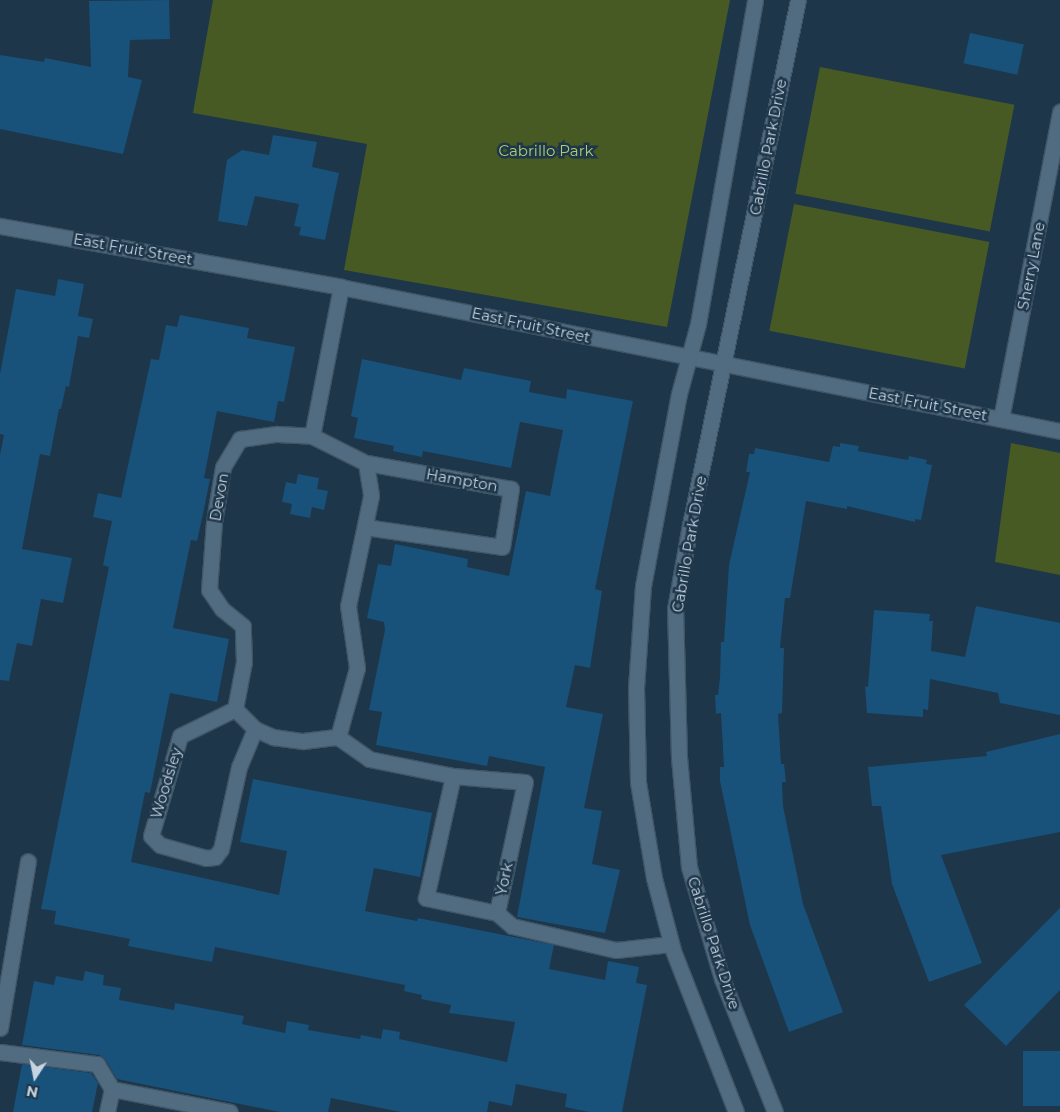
<!DOCTYPE html>
<html>
<head>
<meta charset="utf-8">
<style>
  body { margin:0 }
  #map { position:relative; width:1060px; height:1112px; overflow:hidden; background:#1e3649; font-family:Montserrat,sans-serif }
  div>[style] { position:absolute }
  .green>* { inset:0; background:#485a24; transform-origin:0 0 }
  .building>* { inset:0; background:#18517a; transform-origin:0 0 }
  .roads { filter:drop-shadow(1px 0 #3f5464) drop-shadow(-1px 0 #3f5464) drop-shadow(0 1px #3f5464) drop-shadow(0 -1px #3f5464) }
  .minor>* { height:15px; margin:-7.5px; padding:0 7.5px; transform-origin:7.5px; border-radius:7.5px; background:#516b80 }
  span { translate:-50% -50%; white-space:nowrap; text-align:center; line-height:1.15; -webkit-text-stroke:5px #1e3649; paint-order:stroke }
  .street-label { font-size:15px; color:#c6d4e1 }
  .park-label { font-size:15px; color:#adcc75 }
  .north { position:absolute; left:10px; top:1052px; width:50px; height:50px; -webkit-text-stroke:4px #1e3649; paint-order:stroke; rotate:191deg; font-size:14px; font-weight:700; line-height:20px; text-align:center; color:#c6d4e1 }
  .north::after { content:''; display:block; margin:auto; width:18px; height:22px; background:#c6d4e1; clip-path:polygon(50% 0,100% 100%,50% 72%,0 100%) }
</style>
</head>
<body>
<div id="map">
  <div class="green">
    <div style="clip-path:polygon(213px 0,730px 0,667px 327px,344px 270px,367px 144px,193px 113px)"></div>
    <div style="left:820px;top:67px;width:198px;height:129px;rotate:11deg"></div>
    <div style="left:794px;top:204px;width:199px;height:129px;rotate:11deg"></div>
    <div style="clip-path:polygon(1011px 443px,1060px 453px,1060px 575px,995px 562px)"></div>
  </div>
  <div class="building">
    <div style="clip-path:polygon(169px 0,170px 39px,130px 40px,128px 77px,142px 80px,123px 154px,0 129px,0 55px,44px 62px,45px 58px,91px 67px,89px 1px)"></div>
    <div style="left:970px;top:33px;width:55px;height:31px;rotate:12deg"></div>
    <div style="clip-path:polygon(273px 135px,317px 142px,312px 167px,339px 173px,325px 240px,299px 235px,301px 227px,294px 226px,299px 204px,255px 196px,247px 226px,218px 221px,227px 160px,242px 150px,269px 155px)"></div>
    <div style="clip-path:polygon(58px 279px,84px 284px,78px 316px,93px 319px,89px 338px,78px 336px,69px 387px,66px 386px,61px 409px,59px 409px,50px 456px,40px 454px,22px 549px,72px 558px,63px 603px,41px 599px,32px 646px,17px 643px,9px 681px,0 680px,0 455px,4px 435px,0 434px,0 374px,16px 289px,55px 296px)"></div>
    <div style="clip-path:polygon(180px 315px,249px 328px,247px 338px,295px 347px,284px 402px,278px 401px,274px 422px,217px 411px,204px 478px,210px 479px,203px 514px,197px 541px,191px 540px,173px 628px,229px 639px,217px 702px,170px 693px,150px 793px,145px 792px,131px 862px,279px 895px,287px 851px,240px 842px,253px 779px,432px 813px,420px 877px,374px 868px,365px 911px,417px 921px,418px 918px,554px 945px,549px 969px,605px 980px,608px 961px,639px 967px,636px 983px,647px 985px,622px 1112px,589px 1112px,565px 1107px,567px 1094px,516px 1084px,512px 1106px,489px 1101px,487px 1112px,401px 1112px,331px 1098px,328px 1112px,280px 1112px,117px 1079px,105px 1059px,99px 1055px,22px 1045px,34px 981px,54px 985px,56px 976px,83px 981px,85px 971px,104px 975px,103px 985px,121px 988px,119px 1000px,174px 1010px,175px 1003px,244px 1016px,242px 1024px,285px 1033px,287px 1021px,309px 1025px,308px 1030px,360px 1039px,361px 1035px,381px 1039px,383px 1029px,400px 1032px,399px 1039px,507px 1062px,515px 1022px,449px 1013px,451px 1005px,421px 999px,422px 995px,404px 991px,405px 985px,215px 947px,212px 962px,128px 946px,130px 939px,54px 924px,56px 911px,41px 909px,109px 567px,103px 565px,112px 521px,93px 517px,98px 493px,121px 498px,151px 359px,159px 360px,166px 325px,177px 327px)"></div>
    <div style="clip-path:polygon(362px 359px,461px 380px,464px 368px,531px 381px,529px 392px,566px 399px,567px 389px,633px 401px,595px 589px,602px 591px,590px 668px,575px 665px,566px 707px,603px 714px,584px 808px,602px 811px,592px 864px,620px 870px,605px 933px,517px 917px,545px 767px,489px 756px,487px 766px,376px 745px,382px 712px,369px 710px,385px 630px,384px 622px,367px 618px,378px 564px,391px 566px,395px 544px,468px 559px,467px 567px,509px 576px,526px 491px,550px 496px,563px 430px,520px 422px,511px 468px,423px 451px,422px 457px,393px 451px,394px 446px,354px 438px,358px 418px,351px 416px)"></div>
    <div style="clip-path:polygon(840px 443px,859px 446px,858px 451px,908px 460px,909px 456px,927px 460px,926px 464px,932px 465px,921px 520px,915px 519px,915px 522px,847px 506px,847px 509px,806px 501px,790px 598px,785px 598px,780px 648px,784px 648px,782px 713px,778px 714px,781px 764px,784px 764px,786px 782px,782px 782px,783px 806px,803px 904px,843px 1012px,789px 1032px,750px 925px,720px 781px,720px 767px,724px 767px,721px 713px,716px 714px,715px 695px,718px 695px,720px 678px,721px 642px,724px 642px,729px 565px,750px 472px,746px 472px,749px 454px,754px 454px,755px 448px,829px 462px,833px 446px,840px 447px)"></div>
    <div style="clip-path:polygon(298px 474px,319px 478px,317px 489px,328px 491px,324px 510px,312px 507px,310px 518px,290px 514px,292px 504px,282px 502px,286px 482px,296px 484px)"></div>
    <div style="clip-path:polygon(976px 606px,1060px 623px,1060px 715px,1000px 703px,998px 693px,930px 679px,928px 710px,923px 709px,923px 717px,867px 713px,865px 686px,868px 687px,874px 610px,930px 614px,929px 621px,933px 621px,931px 651px,965px 657px)"></div>
    <div style="clip-path:polygon(1060px 734px,1060px 832px,941px 855px,982px 963px,929px 982px,892px 884px,881px 806px,872px 806px,868px 767px,987px 756px,986px 752px)"></div>
    <div style="clip-path:polygon(1060px 908px,1060px 990px,1006px 1046px,964px 1005px)"></div>
    <div style="left:1060px;top:1051px;width:55px;height:37px;rotate:90deg"></div>
    <div style="clip-path:polygon(22px 1064px,91px 1073px,98px 1083px,92px 1112px,13px 1112px)"></div>
  </div>
  <div class="roads">
    <div class="minor">
      <div style="left:0;top:226px;width:346px;rotate:10.1deg"></div>
      <div style="left:341px;top:287px;width:733px;rotate:11.33deg"></div>
      <div style="left:1001px;top:419px;width:313px;rotate:-79.1deg"></div>
      <div style="left:312px;top:436px;width:152px;rotate:-79deg"></div>
      <div style="left:365px;top:527px;width:138px;rotate:8.3deg"></div>
      <div style="left:502px;top:547px;width:59px;rotate:-81.2deg"></div>
      <div style="left:511px;top:489px;width:147px;rotate:-169.8deg"></div>
      <div style="left:235px;top:709px;width:48px;rotate:-79.2deg"></div>
      <div style="left:244px;top:662px;width:36px;rotate:-92deg"></div>
      <div style="left:243px;top:626px;width:27px;rotate:-141deg"></div>
      <div style="left:222px;top:609px;width:23px;rotate:-124deg"></div>
      <div style="left:209px;top:590px;width:68px;rotate:-85.8deg"></div>
      <div style="left:214px;top:522px;width:56px;rotate:-80.7deg"></div>
      <div style="left:223px;top:467px;width:33px;rotate:-59deg"></div>
      <div style="left:240px;top:439px;width:37px;rotate:-8deg"></div>
      <div style="left:277px;top:434px;width:35px;rotate:3deg"></div>
      <div style="left:312px;top:436px;width:60px;rotate:26.6deg"></div>
      <div style="left:366px;top:463px;width:33px;rotate:81deg"></div>
      <div style="left:371px;top:496px;width:112px;rotate:101.8deg"></div>
      <div style="left:348px;top:606px;width:63px;rotate:81.7deg"></div>
      <div style="left:357px;top:668px;width:72px;rotate:105.4deg"></div>
      <div style="left:235px;top:709px;width:28px;rotate:45deg"></div>
      <div style="left:255px;top:729px;width:20px;rotate:24deg"></div>
      <div style="left:273px;top:737px;width:30px;rotate:8deg"></div>
      <div style="left:303px;top:741px;width:35px;rotate:-7deg"></div>
      <div style="left:338px;top:737px;width:38px;rotate:35deg"></div>
      <div style="left:369px;top:759px;width:86px;rotate:11.4deg"></div>
      <div style="left:453px;top:776px;width:72px;rotate:4.8deg"></div>
      <div style="left:525px;top:782px;width:134px;rotate:102.1deg"></div>
      <div style="left:497px;top:913px;width:73px;rotate:-168.1deg"></div>
      <div style="left:426px;top:898px;width:125px;rotate:-77.5deg"></div>
      <div style="left:235px;top:709px;width:61px;rotate:153.9deg"></div>
      <div style="left:180px;top:736px;width:104px;rotate:106.2deg"></div>
      <div style="left:151px;top:836px;width:13px;rotate:45deg"></div>
      <div style="left:160px;top:845px;width:48px;rotate:15.8deg"></div>
      <div style="left:206px;top:858px;width:9px;rotate:-6deg"></div>
      <div style="left:215px;top:857px;width:10px;rotate:-53deg"></div>
      <div style="left:221px;top:849px;width:84px;rotate:-77.6deg"></div>
      <div style="left:239px;top:767px;width:41px;rotate:-67.2deg"></div>
      <div style="left:497px;top:913px;width:20px;rotate:41deg"></div>
      <div style="left:512px;top:926px;width:107px;rotate:13deg"></div>
      <div style="left:616px;top:950px;width:55px;rotate:-6.2deg"></div>
      <div style="left:0;top:1028px;width:169px;rotate:-80.5deg"></div>
      <div style="left:0;top:1052px;width:98px;rotate:7.1deg"></div>
      <div style="left:97px;top:1064px;width:29px;rotate:59deg"></div>
      <div style="left:112px;top:1089px;width:120px;rotate:11deg"></div>
      <div style="left:107px;top:1112px;width:24px;rotate:-78deg"></div>
      <div style="left:736px;top:1112px;width:174px;rotate:-111.3deg"></div>
      <div style="left:673px;top:950px;width:74px;rotate:-104.8deg"></div>
      <div style="left:654px;top:878px;width:97px;rotate:-99.5deg"></div>
      <div style="left:638px;top:782px;width:94px;rotate:-91.2deg"></div>
      <div style="left:636px;top:688px;width:102px;rotate:-86.1deg"></div>
      <div style="left:643px;top:586px;width:195px;rotate:-79.4deg"></div>
      <div style="left:679px;top:394px;width:73px;rotate:-74.8deg"></div>
      <div style="left:698px;top:324px;width:329px;rotate:-80deg"></div>
      <div style="left:775px;top:1112px;width:143px;rotate:-111.7deg"></div>
      <div style="left:722px;top:979px;width:117px;rotate:-106.4deg"></div>
      <div style="left:689px;top:867px;width:109px;rotate:-95.2deg"></div>
      <div style="left:679px;top:758px;width:149px;rotate:-91.5deg"></div>
      <div style="left:675px;top:609px;width:85px;rotate:-79.9deg"></div>
      <div style="left:690px;top:525px;width:536px;rotate:-78.38deg"></div>
    </div>
  </div>
  <div class="street-label">
    <span style="left:768px;top:147px;rotate:-79deg">Cabrillo Park Drive</span>
    <span style="left:133px;top:249px;rotate:10deg">East Fruit Street</span>
    <span style="left:1031px;top:266px;rotate:-79deg">Sherry Lane</span>
    <span style="left:531px;top:325px;rotate:12deg">East Fruit Street</span>
    <span style="left:928px;top:404px;rotate:11deg">East Fruit Street</span>
    <span style="left:462px;top:480px;rotate:10deg">Hampton</span>
    <span style="left:219px;top:497px;rotate:-80deg">Devon</span>
    <span style="left:689px;top:544px;rotate:-80deg">Cabrillo Park Drive</span>
    <span style="left:166px;top:783px;rotate:-73deg">Woodsley</span>
    <span style="left:504px;top:879px;rotate:-78deg">York</span>
    <span style="left:714px;top:943px;rotate:72deg">Cabrillo Park Drive</span>
  </div>
  <div class="park-label">
    <span style="left:546px;top:151px">Cabrillo Park</span>
  </div>
  <div class="north">N</div>
</div>
</body>
</html>
